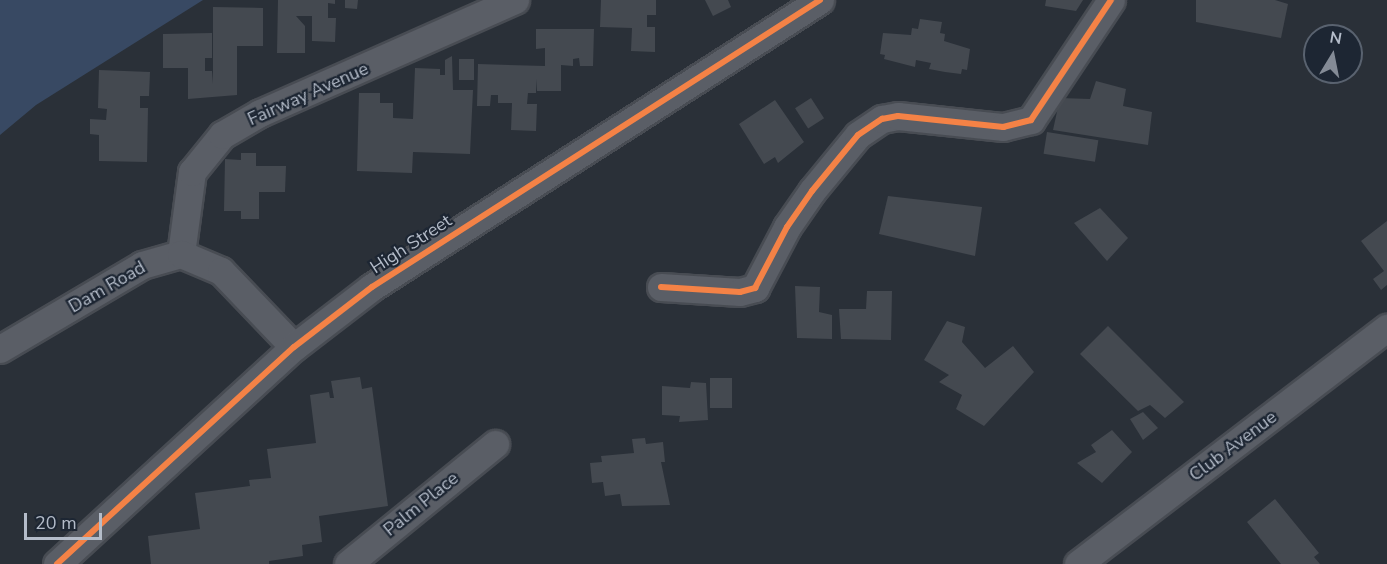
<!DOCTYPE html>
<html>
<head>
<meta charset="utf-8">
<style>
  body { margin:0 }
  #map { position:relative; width:1387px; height:564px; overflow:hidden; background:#2a3038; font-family:"Nunito Sans",sans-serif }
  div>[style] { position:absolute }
  .water>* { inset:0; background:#384963 }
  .building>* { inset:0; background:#444950; transform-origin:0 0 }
  .roads { filter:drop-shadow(2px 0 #484c53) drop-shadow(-2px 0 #484c53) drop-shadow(0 2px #484c53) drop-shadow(0 -2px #484c53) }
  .minor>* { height:27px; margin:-13.5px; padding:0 13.5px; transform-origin:13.5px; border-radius:13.5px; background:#5a5e66 }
  .cycleway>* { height:6px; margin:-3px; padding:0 3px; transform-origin:3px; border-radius:3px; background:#f48246 }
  span { translate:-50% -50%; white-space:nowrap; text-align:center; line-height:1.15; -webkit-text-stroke:4.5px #1d2633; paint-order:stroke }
  .street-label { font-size:18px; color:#b4bcc9 }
  .north { position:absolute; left:1303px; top:24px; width:60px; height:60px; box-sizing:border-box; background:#1d2633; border:2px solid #59626f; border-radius:50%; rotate:10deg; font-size:16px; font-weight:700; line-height:24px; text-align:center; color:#b4bcc9 }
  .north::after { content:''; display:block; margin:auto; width:21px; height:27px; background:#848b96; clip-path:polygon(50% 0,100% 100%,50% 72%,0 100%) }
  .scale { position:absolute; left:24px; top:513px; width:78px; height:27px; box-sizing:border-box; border:3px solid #b4bcc9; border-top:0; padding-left:8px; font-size:18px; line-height:21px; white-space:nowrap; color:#b4bcc9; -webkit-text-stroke:4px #1d2633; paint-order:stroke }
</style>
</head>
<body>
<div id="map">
  <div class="water">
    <div style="clip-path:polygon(0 0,203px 0,36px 105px,0 135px)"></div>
  </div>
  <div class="building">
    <div style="clip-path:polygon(278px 0,335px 0,335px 4px,328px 3px,328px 18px,336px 18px,335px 42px,312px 41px,312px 16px,296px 16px,305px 26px,305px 53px,277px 53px)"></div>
    <div style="clip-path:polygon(345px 0,358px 0,357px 9px,345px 8px)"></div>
    <div style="clip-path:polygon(601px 0,656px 0,656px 15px,647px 15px,647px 27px,655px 27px,655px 52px,631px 51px,632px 28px,600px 27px)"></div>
    <div style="clip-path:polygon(705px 0,728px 0,731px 7px,713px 16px)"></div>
    <div style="clip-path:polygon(1046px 0,1083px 0,1076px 11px,1045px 6px)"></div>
    <div style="clip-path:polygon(1196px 0,1275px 0,1288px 4px,1281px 38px,1196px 22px)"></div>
    <div style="clip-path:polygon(213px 7px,263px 8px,263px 46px,237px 46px,237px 95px,188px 99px,188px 68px,163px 68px,163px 34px,212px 33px,212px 58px,205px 58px,205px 71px,212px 71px,213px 84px)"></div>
    <div style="clip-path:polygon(920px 19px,942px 22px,940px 33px,945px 34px,944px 41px,970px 49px,967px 70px,962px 69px,961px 74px,945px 72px,929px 69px,931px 63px,916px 60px,915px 67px,884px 59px,885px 55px,880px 54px,883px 33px,911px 35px,912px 28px,918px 29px)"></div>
    <div style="clip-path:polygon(536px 29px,594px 29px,593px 66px,580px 66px,579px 58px,573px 59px,573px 66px,561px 65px,561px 91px,537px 91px,536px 79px,536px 93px,528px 93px,527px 104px,537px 104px,536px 131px,511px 130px,512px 103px,498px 103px,498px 95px,491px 95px,490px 106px,477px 106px,478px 64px,545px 66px,545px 48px,536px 49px)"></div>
    <div style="clip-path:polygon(452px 56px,453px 90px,473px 90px,470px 154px,413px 152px,412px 173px,357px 171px,359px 93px,380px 93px,380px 103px,393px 103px,393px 118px,413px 119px,415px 68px,440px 69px,440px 75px,445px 75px,445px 60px)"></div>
    <div style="left:459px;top:59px;width:15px;height:21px"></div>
    <div style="clip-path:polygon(99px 70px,150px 72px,149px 96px,140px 96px,140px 108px,148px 108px,147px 162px,99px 161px,99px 135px,90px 134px,90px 119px,106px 120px,107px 109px,98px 108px)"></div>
    <div style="clip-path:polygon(1096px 81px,1126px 89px,1123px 106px,1152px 112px,1148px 145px,1053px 130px,1060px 98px,1090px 99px)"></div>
    <div style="left:811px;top:98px;width:24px;height:19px;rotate:57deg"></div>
    <div style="clip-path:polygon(775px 100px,804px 142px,778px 163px,775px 157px,764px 164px,739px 124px)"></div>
    <div style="left:1047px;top:132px;width:52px;height:22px;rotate:9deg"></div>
    <div style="clip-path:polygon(241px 153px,256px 153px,256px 166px,286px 166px,285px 192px,259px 192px,259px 219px,241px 219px,241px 211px,224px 211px,225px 159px,241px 160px)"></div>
    <div style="clip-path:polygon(888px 196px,982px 207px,975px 256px,879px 234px)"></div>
    <div style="clip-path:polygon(1100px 208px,1128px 238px,1107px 261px,1074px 223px)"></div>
    <div style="clip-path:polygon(1387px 221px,1387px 285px,1381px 290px,1373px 279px,1384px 271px,1361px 241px)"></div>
    <div style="clip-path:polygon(795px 286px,820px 287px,819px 312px,832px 315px,832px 339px,797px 338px)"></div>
    <div style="clip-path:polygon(867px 291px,892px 291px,891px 340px,841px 339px,839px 309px,866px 309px)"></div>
    <div style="clip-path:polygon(947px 321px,965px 327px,962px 342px,985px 368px,1013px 346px,1034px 372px,984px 426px,956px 409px,962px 395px,939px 382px,949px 375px,924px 360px)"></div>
    <div style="clip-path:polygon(1108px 326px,1184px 402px,1165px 418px,1150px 405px,1138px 411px,1080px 354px)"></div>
    <div style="clip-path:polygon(360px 377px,362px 389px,372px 387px,388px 506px,319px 516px,322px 542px,302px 545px,303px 556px,269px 561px,269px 564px,151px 564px,148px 536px,200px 529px,195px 493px,250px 486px,249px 480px,271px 478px,267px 449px,316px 443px,310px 395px,329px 392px,330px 398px,334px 398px,331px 381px)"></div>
    <div style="left:732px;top:378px;width:30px;height:22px;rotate:90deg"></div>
    <div style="clip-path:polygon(691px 382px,706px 383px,708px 420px,679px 422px,680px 416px,662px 415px,662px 386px,690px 388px)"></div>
    <div style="clip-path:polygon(1143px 412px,1158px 428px,1143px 440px,1130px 419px)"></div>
    <div style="clip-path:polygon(1112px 430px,1132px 452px,1102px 483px,1077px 463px,1096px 452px,1091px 445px)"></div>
    <div style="clip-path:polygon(645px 438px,646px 444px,663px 442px,665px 462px,661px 462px,670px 505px,622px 506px,620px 494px,605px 496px,603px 482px,592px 483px,590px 463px,602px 462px,601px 456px,634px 453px,632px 439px)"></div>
    <div style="clip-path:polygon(1275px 499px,1319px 553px,1314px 557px,1320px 564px,1281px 564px,1247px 522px)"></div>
  </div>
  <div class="roads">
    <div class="minor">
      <div style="left:181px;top:254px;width:83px;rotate:-82.4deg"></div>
      <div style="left:192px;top:172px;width:48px;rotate:-51deg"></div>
      <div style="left:222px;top:135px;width:44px;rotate:-30.1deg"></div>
      <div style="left:260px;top:113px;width:279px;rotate:-23.9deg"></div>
      <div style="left:661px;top:287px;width:79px;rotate:3.6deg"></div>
      <div style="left:740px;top:292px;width:16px;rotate:-15deg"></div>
      <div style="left:755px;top:288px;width:69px;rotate:-62.3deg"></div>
      <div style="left:787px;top:227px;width:44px;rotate:-55.2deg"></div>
      <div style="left:812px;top:191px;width:72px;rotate:-50.6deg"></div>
      <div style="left:858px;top:135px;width:29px;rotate:-34deg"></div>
      <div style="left:882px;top:119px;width:16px;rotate:-11deg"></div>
      <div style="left:898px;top:116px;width:106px;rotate:6deg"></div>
      <div style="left:1003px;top:127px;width:29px;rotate:-14deg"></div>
      <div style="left:1031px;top:120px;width:144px;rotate:-56.3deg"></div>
      <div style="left:0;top:349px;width:165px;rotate:-30.6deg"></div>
      <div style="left:142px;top:265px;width:41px;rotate:-15.8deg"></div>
      <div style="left:181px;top:254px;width:43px;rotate:23deg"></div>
      <div style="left:221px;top:271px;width:105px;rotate:46.2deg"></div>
      <div style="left:57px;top:564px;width:321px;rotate:-42.5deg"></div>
      <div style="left:294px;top:347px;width:98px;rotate:-37.6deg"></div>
      <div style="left:372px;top:287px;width:532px;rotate:-32.64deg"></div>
      <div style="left:348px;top:564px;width:190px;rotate:-39.2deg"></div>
      <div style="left:1078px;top:564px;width:389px;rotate:-37.4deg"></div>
    </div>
  </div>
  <div class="cycleway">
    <div style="left:661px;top:287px;width:79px;rotate:3.6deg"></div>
    <div style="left:740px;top:292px;width:16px;rotate:-15deg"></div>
    <div style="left:755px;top:288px;width:69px;rotate:-62.3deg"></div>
    <div style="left:787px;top:227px;width:44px;rotate:-55.2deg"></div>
    <div style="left:812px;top:191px;width:72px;rotate:-50.6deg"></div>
    <div style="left:858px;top:135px;width:29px;rotate:-34deg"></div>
    <div style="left:882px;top:119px;width:16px;rotate:-11deg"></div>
    <div style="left:898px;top:116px;width:106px;rotate:6deg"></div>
    <div style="left:1003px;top:127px;width:29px;rotate:-14deg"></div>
    <div style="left:1031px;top:120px;width:144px;rotate:-56.3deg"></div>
    <div style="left:57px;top:564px;width:321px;rotate:-42.5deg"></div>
    <div style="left:294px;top:347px;width:98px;rotate:-37.6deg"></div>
    <div style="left:372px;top:287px;width:532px;rotate:-32.64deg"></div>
  </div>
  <div class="street-label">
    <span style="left:308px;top:94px;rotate:-24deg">Fairway Avenue</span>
    <span style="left:411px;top:244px;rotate:-33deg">High Street</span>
    <span style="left:107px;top:287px;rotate:-30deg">Dam Road</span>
    <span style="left:1233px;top:446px;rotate:-37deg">Club Avenue</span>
    <span style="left:421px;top:504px;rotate:-39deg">Palm Place</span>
  </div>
  <div class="north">N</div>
  <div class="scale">20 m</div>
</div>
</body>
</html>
